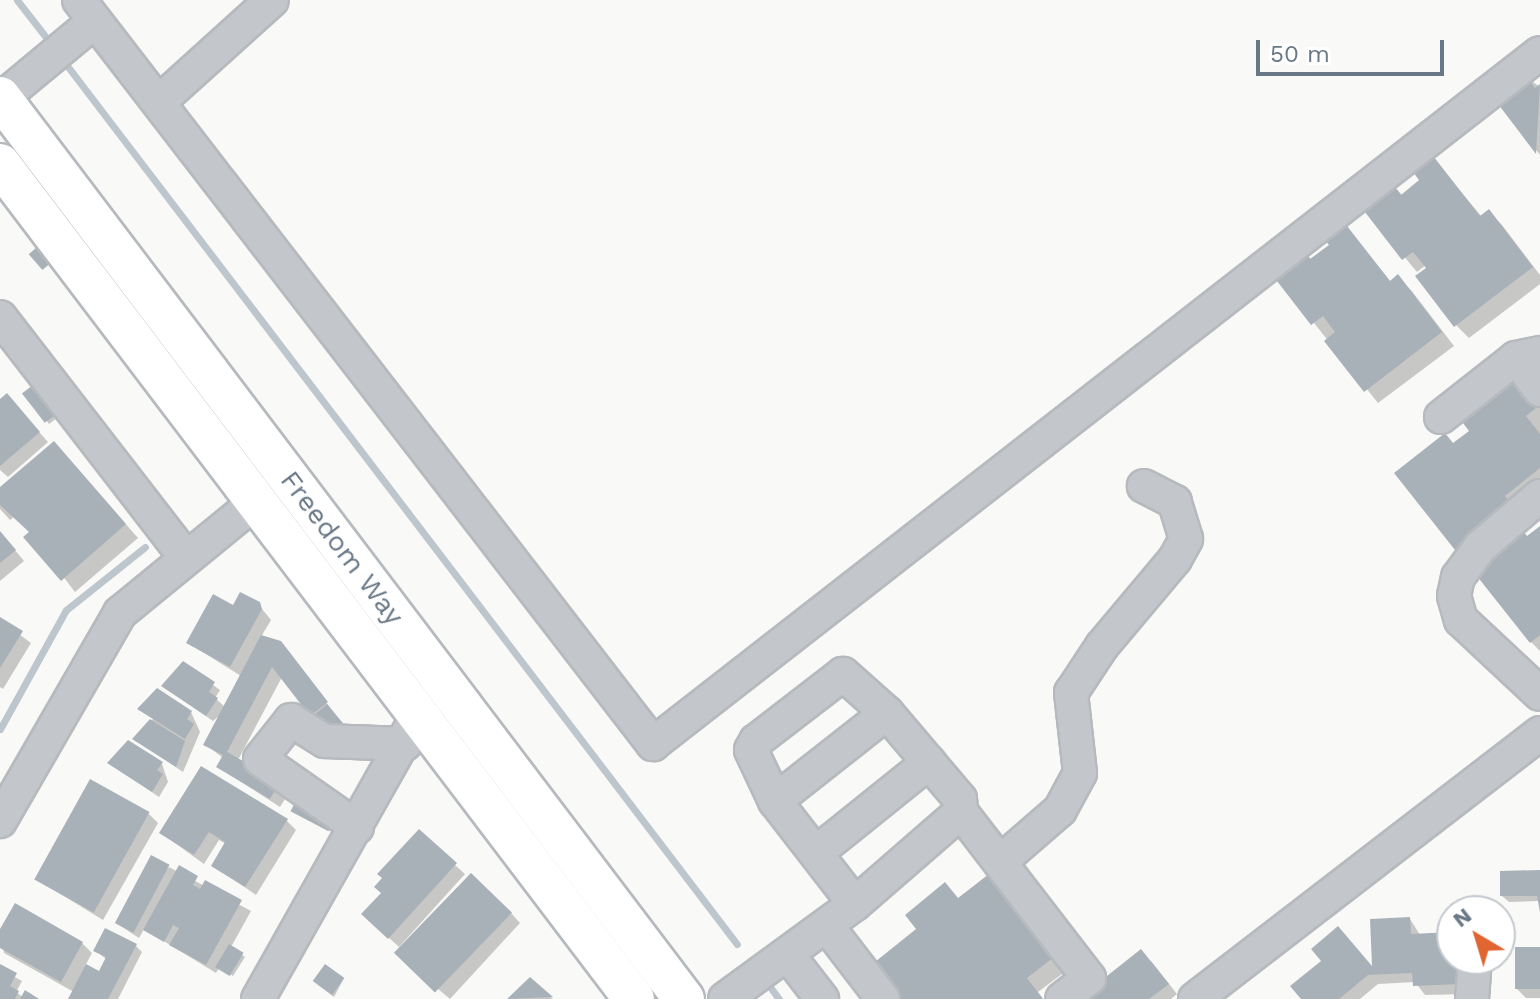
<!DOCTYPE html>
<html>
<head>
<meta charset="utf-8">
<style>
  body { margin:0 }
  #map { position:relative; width:1540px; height:999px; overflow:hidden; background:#f9f9f7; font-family:"Work Sans",sans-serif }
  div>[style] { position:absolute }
  .shadow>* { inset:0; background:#0003; transform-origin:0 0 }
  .stream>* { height:7px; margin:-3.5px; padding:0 3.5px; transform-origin:3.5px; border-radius:3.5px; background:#bdc6cc }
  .building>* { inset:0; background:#a9b1b8; transform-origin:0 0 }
  .roads { filter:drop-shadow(2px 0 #b6babe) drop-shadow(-2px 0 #b6babe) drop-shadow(0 2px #b6babe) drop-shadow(0 -2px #b6babe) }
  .minor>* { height:32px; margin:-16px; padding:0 16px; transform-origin:16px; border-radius:16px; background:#c3c6ca }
  .major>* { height:40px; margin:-20px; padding:0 20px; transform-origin:20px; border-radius:20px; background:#fff }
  span { translate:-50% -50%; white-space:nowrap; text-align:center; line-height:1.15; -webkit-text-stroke:8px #fff; paint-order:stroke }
  .street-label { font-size:28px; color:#697887 }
  .north { position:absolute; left:1436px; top:895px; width:80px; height:80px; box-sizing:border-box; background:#fff; border:2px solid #c3c9cf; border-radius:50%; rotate:322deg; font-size:22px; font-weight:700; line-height:32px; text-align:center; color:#697887 }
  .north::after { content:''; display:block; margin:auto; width:28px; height:36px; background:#e06530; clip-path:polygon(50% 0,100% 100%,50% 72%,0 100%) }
  .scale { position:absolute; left:1256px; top:40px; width:188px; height:36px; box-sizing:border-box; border:4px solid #697887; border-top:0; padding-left:10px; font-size:24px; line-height:28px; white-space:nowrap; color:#697887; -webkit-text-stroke:6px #fff; paint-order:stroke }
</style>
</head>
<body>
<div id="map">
  <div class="shadow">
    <div style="clip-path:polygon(1523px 75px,1540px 87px,1540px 155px,1494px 97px)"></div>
    <div style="clip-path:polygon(1430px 155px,1482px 217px,1489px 212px,1502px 225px,1540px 275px,1540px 284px,1469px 338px,1456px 325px,1426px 265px,1417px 272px,1360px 203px,1389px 181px,1403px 196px,1422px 180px)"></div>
    <div style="clip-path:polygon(1340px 220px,1391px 282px,1398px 277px,1411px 290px,1454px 346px,1378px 403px,1270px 268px,1298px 246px,1312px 260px,1332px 245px)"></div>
    <div style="left:33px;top:387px;width:39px;height:10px;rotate:52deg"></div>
    <div style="clip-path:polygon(0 401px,16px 406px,48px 442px,8px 477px,0 470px)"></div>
    <div style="clip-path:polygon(1540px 401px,1540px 492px,1470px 562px,1397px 473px)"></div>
    <div style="clip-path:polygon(66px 456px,138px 538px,75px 592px,16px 515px,10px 520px,0 509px,0 489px)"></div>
    <div style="clip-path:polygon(1540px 529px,1540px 651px,1531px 642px,1528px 538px)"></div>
    <div style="clip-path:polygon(0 532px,24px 561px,0 581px)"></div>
    <div style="clip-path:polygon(258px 604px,271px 620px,261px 637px,280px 642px,290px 653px,345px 728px,336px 736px,282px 677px,238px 760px,288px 794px,280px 807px,218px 767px,223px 758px,205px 744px,221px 714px,213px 721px,163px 686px,184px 664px,220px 690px,215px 698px,225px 707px,241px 676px,188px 643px,234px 608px)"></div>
    <div style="clip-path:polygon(0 620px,31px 643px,3px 689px,0 687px)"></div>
    <div style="clip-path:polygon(191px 712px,200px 732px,183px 772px,135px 739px,153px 719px)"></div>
    <div style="clip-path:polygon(109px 763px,162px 764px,168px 782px,159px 797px)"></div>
    <div style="clip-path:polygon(148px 813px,158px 823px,103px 920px,36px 879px)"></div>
    <div style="clip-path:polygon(287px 821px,296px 830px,256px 895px,213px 865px,226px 844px,219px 840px,204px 864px,161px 833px)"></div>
    <div style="clip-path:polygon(455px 865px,465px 874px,399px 947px,374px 924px,385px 878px)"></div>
    <div style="clip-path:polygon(169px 867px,251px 911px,231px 947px,245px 957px,233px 976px,219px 968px,216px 973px,144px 929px,139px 938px,116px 923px)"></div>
    <div style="clip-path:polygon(1540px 872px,1540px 912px,1539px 901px,1509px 902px,1502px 896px)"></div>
    <div style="clip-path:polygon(989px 876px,1066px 971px,1038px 992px,1043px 999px,898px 999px,959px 900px)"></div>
    <div style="clip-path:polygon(511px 913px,520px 923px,450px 999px,408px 964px)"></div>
    <div style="clip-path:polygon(1410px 919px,1420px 935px,1452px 959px,1468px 959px,1469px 994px,1425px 995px,1415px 982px,1378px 984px,1360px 999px,1303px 999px,1374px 969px)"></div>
    <div style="clip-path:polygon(0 933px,82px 943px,92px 953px,85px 966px,100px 974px,107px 960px,95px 950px,136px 946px,142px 952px,118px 999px,70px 999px,74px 992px,4px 953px)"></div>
    <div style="clip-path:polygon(1540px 949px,1540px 998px,1526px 998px,1516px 988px)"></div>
    <div style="clip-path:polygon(1151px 961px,1177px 994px,1171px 999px,1082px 999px)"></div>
    <div style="clip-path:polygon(0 969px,22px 981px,16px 992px,23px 997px,35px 999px,0 999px)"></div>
    <div style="clip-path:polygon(343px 980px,334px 997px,317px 984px)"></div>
    <div style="clip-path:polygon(530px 980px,553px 999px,509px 999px)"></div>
  </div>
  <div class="stream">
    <div style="left:17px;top:0;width:57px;rotate:52.1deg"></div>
    <div style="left:62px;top:59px;width:1113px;rotate:52.67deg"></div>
    <div style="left:0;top:729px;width:136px;rotate:-61deg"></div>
    <div style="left:66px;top:610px;width:101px;rotate:-38.6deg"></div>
    <div style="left:768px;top:984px;width:19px;rotate:54deg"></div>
  </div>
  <div class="building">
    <div style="clip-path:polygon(1523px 72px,1535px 88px,1540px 84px,1536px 154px,1492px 96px)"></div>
    <div style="clip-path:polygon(1430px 152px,1480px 216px,1489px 209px,1533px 267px,1454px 327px,1415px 276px,1426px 268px,1413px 252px,1402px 260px,1358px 203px,1389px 179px,1401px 195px,1419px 180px,1410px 168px)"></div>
    <div style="clip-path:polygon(1340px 217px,1390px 281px,1398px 274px,1442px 332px,1364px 392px,1324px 341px,1335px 332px,1323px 316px,1311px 325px,1267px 268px,1298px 243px,1310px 259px,1329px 245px,1319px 233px)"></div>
    <div style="left:37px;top:247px;width:21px;height:11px;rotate:49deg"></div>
    <div style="clip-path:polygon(1517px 373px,1540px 405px,1526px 416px,1540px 434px,1540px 468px,1505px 496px,1512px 505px,1455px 550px,1394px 473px,1445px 433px,1453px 443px,1469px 431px,1460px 419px)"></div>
    <div style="left:33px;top:385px;width:37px;height:14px;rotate:52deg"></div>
    <div style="clip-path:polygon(7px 393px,40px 432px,0 466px,0 399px)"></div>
    <div style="clip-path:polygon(54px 441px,126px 524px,61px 581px,23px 537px,29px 532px,0 505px,0 487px)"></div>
    <div style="clip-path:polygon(1519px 526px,1527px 536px,1540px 526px,1540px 635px,1530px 643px,1469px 566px)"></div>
    <div style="clip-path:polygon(0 531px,16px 550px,0 563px)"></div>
    <div style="clip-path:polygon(240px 592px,260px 602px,262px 609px,230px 667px,186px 643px,213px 594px,233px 605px)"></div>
    <div style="clip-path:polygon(0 617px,23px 631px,0 668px)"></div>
    <div style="clip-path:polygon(261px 635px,281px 641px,328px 702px,310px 716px,272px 667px,227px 752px,280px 782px,270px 799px,216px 767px,223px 755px,203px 745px)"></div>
    <div style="clip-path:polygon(183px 661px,215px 682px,209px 692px,218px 698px,206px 716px,161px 686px)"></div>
    <div style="clip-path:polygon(157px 688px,192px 711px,187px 719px,194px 724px,185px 739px,137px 709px)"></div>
    <div style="left:327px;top:704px;width:26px;height:17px;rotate:50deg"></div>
    <div style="clip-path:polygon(150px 719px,185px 741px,176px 767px,132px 739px)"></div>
    <div style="clip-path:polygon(128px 740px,163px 762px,157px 770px,163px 774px,152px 792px,107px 763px)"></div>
    <div style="clip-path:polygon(201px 766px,288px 819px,245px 887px,211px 866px,225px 842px,209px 832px,194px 855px,159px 833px)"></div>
    <div style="left:90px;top:779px;width:68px;height:115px;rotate:29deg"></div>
    <div style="left:298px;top:797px;width:43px;height:16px;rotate:28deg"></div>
    <div style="clip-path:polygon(419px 829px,457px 863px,388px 939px,361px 914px,381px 893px,374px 887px,382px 878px,377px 874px)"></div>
    <div style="left:151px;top:855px;width:21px;height:77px;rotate:28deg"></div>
    <div style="clip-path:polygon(179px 865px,198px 876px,193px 885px,200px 889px,205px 880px,242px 900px,206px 965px,169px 945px,179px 928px,173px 925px,164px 942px,143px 930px)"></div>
    <div style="clip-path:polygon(1540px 870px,1540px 912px,1537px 896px,1500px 896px,1500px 871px)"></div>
    <div style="left:471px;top:873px;width:57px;height:111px;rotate:44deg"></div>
    <div style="clip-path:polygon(989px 874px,1054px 957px,1027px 978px,1043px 999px,896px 999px,870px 966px,916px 929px,905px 915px,945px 882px,958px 898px)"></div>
    <div style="clip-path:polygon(15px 903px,83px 942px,61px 982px,0 948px,0 929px)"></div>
    <div style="clip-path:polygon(1410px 917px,1411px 934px,1452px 932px,1460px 984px,1413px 986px,1412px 973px,1368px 975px,1339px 999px,1301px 999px,1290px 986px,1321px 961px,1311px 949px,1338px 926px,1372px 966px,1370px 919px)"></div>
    <div style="clip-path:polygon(105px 928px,137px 944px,108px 999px,68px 999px,86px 964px,99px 971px,106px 957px,93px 951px)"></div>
    <div style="left:229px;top:944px;width:17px;height:27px;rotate:31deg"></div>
    <div style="left:1515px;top:947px;width:25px;height:42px"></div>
    <div style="clip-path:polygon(1141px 949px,1169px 984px,1149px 999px,1078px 999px)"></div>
    <div style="clip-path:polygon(0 964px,17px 973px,10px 986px,19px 991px,15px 999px,0 999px)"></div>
    <div style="left:325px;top:964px;width:24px;height:21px;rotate:36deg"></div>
    <div style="clip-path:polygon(530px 977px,553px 997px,507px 999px)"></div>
    <div style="clip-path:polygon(25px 990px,39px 999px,20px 999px)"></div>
  </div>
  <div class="roads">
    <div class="minor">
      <div style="left:79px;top:0;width:940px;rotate:52.35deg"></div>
      <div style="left:653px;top:744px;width:1124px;rotate:-37.92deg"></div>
      <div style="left:1px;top:99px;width:122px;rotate:-39.7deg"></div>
      <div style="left:159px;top:102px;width:152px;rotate:-42.1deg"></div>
      <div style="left:0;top:317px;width:302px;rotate:52.3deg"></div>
      <div style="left:1516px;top:358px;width:40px;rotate:53deg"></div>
      <div style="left:1441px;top:417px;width:95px;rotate:-38.2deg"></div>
      <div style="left:1516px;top:358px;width:25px;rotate:-12deg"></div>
      <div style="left:1540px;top:496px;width:79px;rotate:139.6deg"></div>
      <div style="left:1480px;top:547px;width:37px;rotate:126deg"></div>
      <div style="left:1458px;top:577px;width:19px;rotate:102deg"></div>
      <div style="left:1454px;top:596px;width:25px;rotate:74deg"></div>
      <div style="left:1461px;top:620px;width:108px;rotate:43.1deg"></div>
      <div style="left:775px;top:801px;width:142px;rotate:-38.2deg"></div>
      <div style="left:961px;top:812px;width:210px;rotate:52.4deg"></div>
      <div style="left:1089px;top:978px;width:34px;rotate:142deg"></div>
      <div style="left:0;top:821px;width:240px;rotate:-60deg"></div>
      <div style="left:120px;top:613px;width:178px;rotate:-39.3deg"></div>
      <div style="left:357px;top:827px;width:118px;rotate:-145deg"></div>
      <div style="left:260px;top:759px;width:50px;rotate:-51.5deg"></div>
      <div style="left:291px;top:720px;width:40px;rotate:32deg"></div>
      <div style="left:325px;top:741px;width:80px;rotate:2.1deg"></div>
      <div style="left:816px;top:853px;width:145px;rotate:-38.8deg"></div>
      <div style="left:1000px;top:862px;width:79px;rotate:-40.9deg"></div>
      <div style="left:1060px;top:810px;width:42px;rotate:-61.6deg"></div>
      <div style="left:1080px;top:773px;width:81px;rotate:-96.4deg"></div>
      <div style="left:1071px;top:693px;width:56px;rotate:-56.6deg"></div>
      <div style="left:1102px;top:646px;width:114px;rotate:-50deg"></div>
      <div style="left:1175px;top:559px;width:23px;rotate:-61deg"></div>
      <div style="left:1186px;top:539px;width:39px;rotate:-107deg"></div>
      <div style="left:1175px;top:502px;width:35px;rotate:-153deg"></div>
      <div style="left:827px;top:926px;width:92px;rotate:52.5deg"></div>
      <div style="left:788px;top:955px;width:56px;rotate:52.3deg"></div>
      <div style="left:258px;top:999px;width:344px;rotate:-60.6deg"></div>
      <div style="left:725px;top:999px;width:161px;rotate:-36.2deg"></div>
      <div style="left:855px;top:904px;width:140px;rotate:-41deg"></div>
      <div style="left:961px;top:812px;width:13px;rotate:-94deg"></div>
      <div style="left:960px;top:799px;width:113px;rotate:-130.3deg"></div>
      <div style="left:887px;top:713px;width:59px;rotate:-138.4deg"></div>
      <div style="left:843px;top:674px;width:110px;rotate:142.4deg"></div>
      <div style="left:756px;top:741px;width:10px;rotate:119deg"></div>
      <div style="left:751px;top:750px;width:56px;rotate:64.8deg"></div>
      <div style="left:775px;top:801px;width:130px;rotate:52.2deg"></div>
      <div style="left:1195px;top:999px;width:436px;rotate:-37.6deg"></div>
      <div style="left:1472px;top:999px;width:40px;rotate:-85.7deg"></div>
    </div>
    <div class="major">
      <div style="left:0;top:97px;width:1132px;rotate:52.83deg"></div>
      <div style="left:0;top:164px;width:1048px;rotate:52.79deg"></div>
    </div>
  </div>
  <div class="street-label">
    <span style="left:342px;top:548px;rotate:53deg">Freedom Way</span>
  </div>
  <div class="north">N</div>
  <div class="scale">50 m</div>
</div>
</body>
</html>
